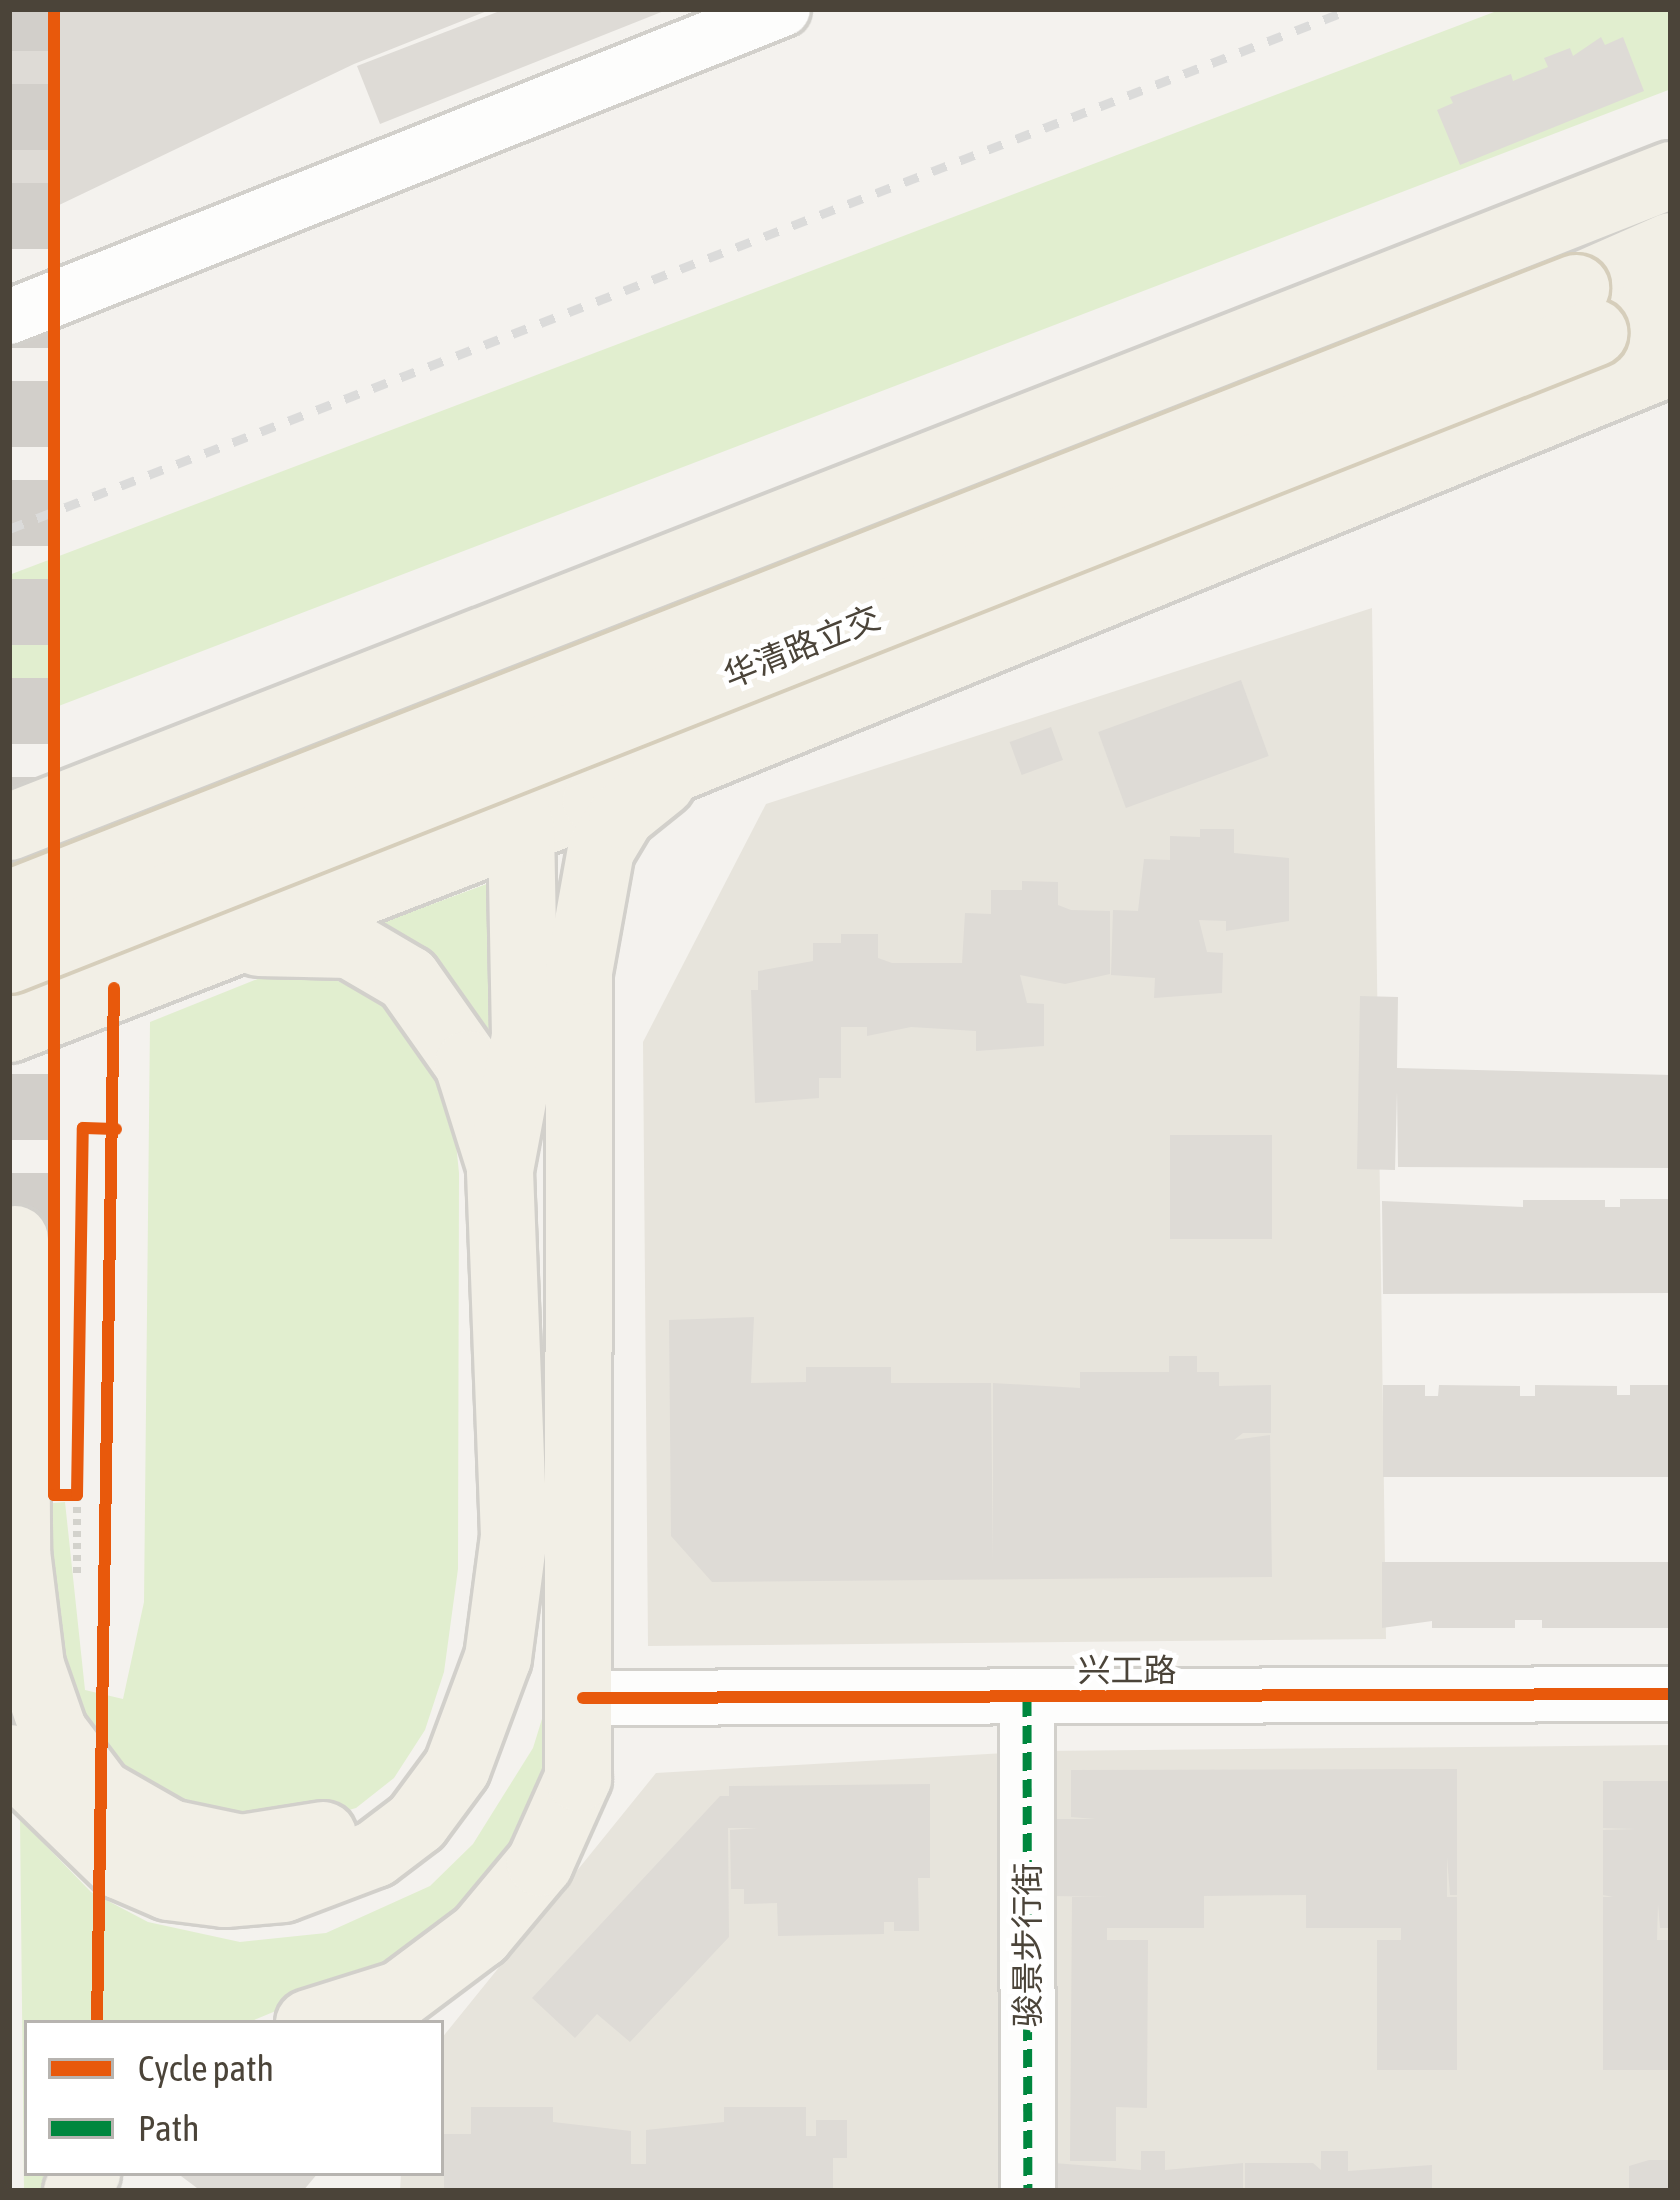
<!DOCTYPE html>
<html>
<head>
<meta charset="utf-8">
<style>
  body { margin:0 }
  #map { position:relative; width:1680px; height:2200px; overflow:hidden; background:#f4f2ee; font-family:"Asap Condensed","Noto Sans SC",sans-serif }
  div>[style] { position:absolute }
  .residential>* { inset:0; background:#e7e4dc }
  .green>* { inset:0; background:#e1eecf }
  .building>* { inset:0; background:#dedbd6; transform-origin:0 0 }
  .major-tunnel>* { height:66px; margin-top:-33px; transform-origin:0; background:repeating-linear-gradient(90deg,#d2cfca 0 66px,transparent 0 99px) }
  .path>* { height:8px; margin-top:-4px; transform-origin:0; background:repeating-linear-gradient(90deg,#d3d2cc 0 6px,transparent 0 12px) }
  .roads { filter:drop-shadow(3px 0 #d2d0cb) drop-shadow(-3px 0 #d2d0cb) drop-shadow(0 3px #d2d0cb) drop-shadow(0 -3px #d2d0cb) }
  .minor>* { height:54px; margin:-27px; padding:0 27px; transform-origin:27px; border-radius:27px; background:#fdfdfc }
  .major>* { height:66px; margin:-33px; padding:0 33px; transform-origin:33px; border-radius:33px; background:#f2efe6 }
  .rail>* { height:9px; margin-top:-4.5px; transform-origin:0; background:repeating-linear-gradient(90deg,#dbdbda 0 15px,transparent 0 30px) }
  .bridges { filter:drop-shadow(3px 0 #d6cebb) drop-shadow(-3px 0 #d6cebb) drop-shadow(0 3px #d6cebb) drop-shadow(0 -3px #d6cebb) }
  .major-bridge>* { height:66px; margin:-33px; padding:0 33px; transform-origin:33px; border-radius:33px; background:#f2efe6 }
  .quiet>* { height:9px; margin-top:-4.5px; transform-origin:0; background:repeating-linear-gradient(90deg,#00873e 0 18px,transparent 0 27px) }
  .cycleway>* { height:12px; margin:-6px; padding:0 6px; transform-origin:6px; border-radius:6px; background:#e8590c }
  span { translate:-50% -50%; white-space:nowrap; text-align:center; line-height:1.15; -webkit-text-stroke:10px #fff; paint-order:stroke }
  .street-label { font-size:33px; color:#4b4439 }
  .frame { position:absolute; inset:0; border:12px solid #4b4439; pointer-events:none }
  .legend { position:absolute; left:24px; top:2020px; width:420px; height:156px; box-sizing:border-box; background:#fff; border:3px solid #b7b4b0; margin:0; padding:15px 21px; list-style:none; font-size:36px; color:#4b4439 }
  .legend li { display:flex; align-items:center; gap:24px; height:60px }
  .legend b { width:60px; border:3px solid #b7b4b0 }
</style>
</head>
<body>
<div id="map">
  <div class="residential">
    <div style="clip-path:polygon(1372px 608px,1386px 1639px,648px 1646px,643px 1042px,766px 804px)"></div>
    <div style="clip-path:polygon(1671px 1745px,1671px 2191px,400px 2191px,401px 2173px,441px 2173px,441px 2039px,656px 1773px,1039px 1751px)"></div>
  </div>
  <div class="green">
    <div style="clip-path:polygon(1502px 9px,1671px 9px,1671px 89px,9px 725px,9px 575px)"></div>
    <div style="clip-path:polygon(500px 879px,503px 1053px,442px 975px,376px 925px)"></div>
    <div style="clip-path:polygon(317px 971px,386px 1004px,425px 1041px,452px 1103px,459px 1173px,458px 1569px,444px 1672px,425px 1730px,394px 1778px,356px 1808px,251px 1837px,119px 1782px,66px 1688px,43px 1504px,65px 1502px,85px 1690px,123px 1699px,144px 1602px,150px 1022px,270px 974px)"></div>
    <div style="clip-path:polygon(550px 1693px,562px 1741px,528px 1832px,428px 1948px,247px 2023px,27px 2023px,27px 2173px,79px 2173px,69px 2191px,24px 2191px,20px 1819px,91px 1892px,148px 1922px,240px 1942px,326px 1933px,430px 1886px,473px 1844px,533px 1748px)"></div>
  </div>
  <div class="building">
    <div style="clip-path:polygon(9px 9px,492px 9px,354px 64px,9px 229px)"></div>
    <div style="clip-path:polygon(505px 9px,669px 9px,380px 124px,357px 66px)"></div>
    <div style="clip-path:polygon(1601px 37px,1605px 45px,1623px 37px,1644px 91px,1460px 165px,1437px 110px,1453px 103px,1450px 97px,1511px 74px,1513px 81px,1548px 67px,1544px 58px,1570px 48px,1573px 56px)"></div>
    <div style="left:1241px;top:680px;width:81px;height:152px;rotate:70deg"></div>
    <div style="left:1051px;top:727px;width:35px;height:44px;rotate:70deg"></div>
    <div style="clip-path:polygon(1200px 829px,1234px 829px,1234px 853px,1289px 858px,1289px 921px,1226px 931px,1226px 921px,1199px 920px,1207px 952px,1223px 953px,1222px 993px,1154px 998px,1155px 978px,1111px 975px,1113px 910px,1138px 911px,1144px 859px,1170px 860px,1170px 836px,1200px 837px)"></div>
    <div style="clip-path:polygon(1022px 881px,1058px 882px,1058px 905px,1071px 910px,1110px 911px,1110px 974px,1065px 984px,1020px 975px,1027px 1003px,1044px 1004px,1044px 1046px,976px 1051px,976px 1031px,911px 1027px,867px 1036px,867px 1027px,841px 1027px,841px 1078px,819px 1078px,819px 1098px,755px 1103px,751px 990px,758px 990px,758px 971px,813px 961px,813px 943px,841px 943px,841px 934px,878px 934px,878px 958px,892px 963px,962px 963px,965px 913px,991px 914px,991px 890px,1022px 890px)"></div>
    <div style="clip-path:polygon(1360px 996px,1398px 997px,1397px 1068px,1671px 1075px,1671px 1168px,1398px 1167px,1397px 1092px,1395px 1170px,1357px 1169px)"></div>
    <div style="left:1170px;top:1135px;width:102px;height:104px"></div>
    <div style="clip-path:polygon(1620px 1199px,1671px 1199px,1671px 1293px,1383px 1294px,1382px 1201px,1523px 1207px,1523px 1200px,1605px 1200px,1605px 1207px,1620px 1207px)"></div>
    <div style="clip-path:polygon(754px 1317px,751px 1383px,806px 1382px,806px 1367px,891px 1367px,891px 1383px,991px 1383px,993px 1564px,993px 1383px,1080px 1388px,1080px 1372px,1169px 1372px,1169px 1356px,1197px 1356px,1197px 1372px,1219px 1372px,1219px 1386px,1271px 1385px,1271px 1433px,1243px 1433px,1234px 1440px,1270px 1435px,1272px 1577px,712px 1582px,671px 1536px,669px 1320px)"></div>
    <div style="clip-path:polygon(1383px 1385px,1425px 1385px,1425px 1396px,1438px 1396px,1439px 1385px,1520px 1386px,1520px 1396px,1535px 1396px,1535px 1385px,1617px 1386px,1617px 1395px,1630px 1395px,1630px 1385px,1671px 1385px,1671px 1477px,1383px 1477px)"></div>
    <div style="clip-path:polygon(1382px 1562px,1671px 1562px,1671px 1628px,1542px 1628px,1542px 1620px,1515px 1620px,1515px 1628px,1432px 1628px,1432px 1621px,1382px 1628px)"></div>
    <div style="clip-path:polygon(1457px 1769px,1457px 1895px,1450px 1895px,1447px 1857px,1447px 1897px,1457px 1897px,1457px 2070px,1377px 2070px,1377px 1940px,1401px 1940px,1401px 1928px,1306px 1928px,1306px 1895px,1204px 1896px,1204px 1928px,1107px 1928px,1107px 1940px,1148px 1940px,1147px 2108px,1116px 2107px,1116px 2161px,1070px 2161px,1072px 1897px,1109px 1897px,1054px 1896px,1054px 1819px,1096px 1819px,1071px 1817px,1071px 1770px)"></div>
    <div style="clip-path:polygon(1603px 1781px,1671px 1781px,1671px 1928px,1660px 1928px,1658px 1904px,1657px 1940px,1671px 1940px,1671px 2070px,1603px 2070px,1603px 1897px,1613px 1897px,1603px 1895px,1603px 1830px,1636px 1829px,1603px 1828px)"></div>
    <div style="clip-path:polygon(930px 1784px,930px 1878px,918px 1878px,919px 1931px,894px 1931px,894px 1922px,884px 1922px,884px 1934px,778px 1936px,777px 1903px,744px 1904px,744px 1889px,731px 1889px,730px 1830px,758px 1828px,728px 1828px,729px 1937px,630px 2042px,597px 2014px,575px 2038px,532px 1998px,720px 1796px,729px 1796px,729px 1786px)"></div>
    <div style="clip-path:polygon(471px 2107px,553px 2107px,553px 2122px,631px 2131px,631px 2164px,646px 2164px,646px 2130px,724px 2122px,724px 2107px,806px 2107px,806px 2136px,816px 2136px,816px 2120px,847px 2120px,847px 2158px,833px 2158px,833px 2191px,444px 2191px,444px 2134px,471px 2134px)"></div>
    <div style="clip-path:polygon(1141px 2151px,1165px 2151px,1165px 2170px,1243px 2163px,1243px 2191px,1054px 2191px,1054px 2163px,1141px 2170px)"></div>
    <div style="clip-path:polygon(1321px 2151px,1348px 2151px,1348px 2171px,1432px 2165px,1432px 2191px,1245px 2191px,1245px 2163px,1313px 2163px,1321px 2170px)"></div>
    <div style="clip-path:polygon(1649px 2160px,1671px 2160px,1671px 2191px,1629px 2191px,1629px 2166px)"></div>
    <div style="clip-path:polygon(177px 2173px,318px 2173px,303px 2191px,201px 2191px)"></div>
  </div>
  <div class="major-tunnel">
    <div style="left:15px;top:1239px;width:1230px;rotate:-89.53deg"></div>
  </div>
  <div class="path">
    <div style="left:77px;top:1495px;width:78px;rotate:90deg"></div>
  </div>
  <div class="roads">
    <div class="minor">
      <div style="left:9px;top:317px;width:833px;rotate:-21.7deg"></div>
      <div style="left:583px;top:1698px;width:1088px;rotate:-0.21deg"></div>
      <div style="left:1027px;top:1698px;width:493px;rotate:89.9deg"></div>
    </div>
    <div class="major">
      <div style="left:1576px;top:288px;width:104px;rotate:-23.9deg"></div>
      <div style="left:1594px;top:333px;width:82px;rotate:-20deg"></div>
      <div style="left:9px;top:827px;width:1785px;rotate:-21.42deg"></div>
      <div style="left:259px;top:943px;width:91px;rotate:1.3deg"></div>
      <div style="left:350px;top:945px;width:67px;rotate:30.4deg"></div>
      <div style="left:408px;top:979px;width:104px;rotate:54.8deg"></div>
      <div style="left:468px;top:1064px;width:107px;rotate:72.6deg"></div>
      <div style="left:9px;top:1029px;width:630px;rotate:-21.23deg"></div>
      <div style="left:596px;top:801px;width:1161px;rotate:-22.21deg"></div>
      <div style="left:15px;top:1239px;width:313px;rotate:89.6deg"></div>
      <div style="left:17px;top:1552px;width:115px;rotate:83deg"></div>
      <div style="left:31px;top:1666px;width:70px;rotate:70.8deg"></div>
      <div style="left:54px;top:1732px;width:76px;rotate:53deg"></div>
      <div style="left:100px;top:1793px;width:81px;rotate:29.7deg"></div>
      <div style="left:170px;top:1833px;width:73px;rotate:11.9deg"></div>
      <div style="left:241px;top:1848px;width:83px;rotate:-9deg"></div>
      <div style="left:9px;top:1758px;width:155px;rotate:44.2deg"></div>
      <div style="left:120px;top:1866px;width:53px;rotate:23.2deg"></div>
      <div style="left:169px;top:1887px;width:56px;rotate:7.1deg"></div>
      <div style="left:225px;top:1894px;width:58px;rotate:-4.9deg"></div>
      <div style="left:283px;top:1889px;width:98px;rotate:-20.8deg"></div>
      <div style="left:375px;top:1854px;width:53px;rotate:-37.3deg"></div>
      <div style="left:417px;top:1822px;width:67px;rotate:-53.5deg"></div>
      <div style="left:457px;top:1768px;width:117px;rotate:-69.6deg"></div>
      <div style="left:498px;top:1658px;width:123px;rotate:-82.5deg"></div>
      <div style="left:514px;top:1536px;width:366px;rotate:-92.2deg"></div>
      <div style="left:500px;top:1170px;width:136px;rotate:-79.4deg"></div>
      <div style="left:525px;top:1036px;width:207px;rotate:-91.1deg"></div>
      <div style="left:521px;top:829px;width:38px;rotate:-107deg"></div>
      <div style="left:309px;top:2023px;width:96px;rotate:-17.5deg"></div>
      <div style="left:401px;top:1994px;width:99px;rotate:-36.8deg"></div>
      <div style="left:480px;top:1935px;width:94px;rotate:-50.2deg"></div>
      <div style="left:540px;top:1863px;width:93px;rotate:-65.9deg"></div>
      <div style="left:578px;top:1778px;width:806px;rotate:-89.93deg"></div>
      <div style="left:579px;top:972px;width:124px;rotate:-79.8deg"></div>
      <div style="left:601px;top:850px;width:41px;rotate:-59deg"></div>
      <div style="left:622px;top:815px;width:51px;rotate:-38.7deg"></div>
      <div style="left:77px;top:2191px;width:21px;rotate:-61deg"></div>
    </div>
  </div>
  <div class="rail">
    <div style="left:9px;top:529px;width:1439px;rotate:-21.18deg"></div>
  </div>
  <div class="bridges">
    <div class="major-bridge">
      <div style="left:9px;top:904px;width:1684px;rotate:-21.46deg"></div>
      <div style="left:9px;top:960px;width:1705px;rotate:-21.58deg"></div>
    </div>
  </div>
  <div class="quiet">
    <div style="left:1027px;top:1698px;width:493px;rotate:89.9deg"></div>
  </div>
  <div class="cycleway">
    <div style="left:54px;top:9px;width:1486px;rotate:90deg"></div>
    <div style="left:54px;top:1495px;width:23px"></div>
    <div style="left:77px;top:1495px;width:367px;rotate:-89.1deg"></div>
    <div style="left:83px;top:1128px;width:33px;rotate:2deg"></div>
    <div style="left:583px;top:1698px;width:1088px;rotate:-0.21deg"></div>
    <div style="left:97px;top:2023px;width:1035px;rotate:-89.06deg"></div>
  </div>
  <div class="street-label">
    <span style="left:802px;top:647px;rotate:-22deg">华清路立交</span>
    <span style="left:1127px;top:1671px">兴工路</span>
    <span style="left:1028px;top:1945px;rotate:-90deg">骏景步行街</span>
  </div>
  <div class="frame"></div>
  <ul class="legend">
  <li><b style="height:15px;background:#e8590c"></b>Cycle path</li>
  <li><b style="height:15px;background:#00873e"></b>Path</li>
  </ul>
</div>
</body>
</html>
